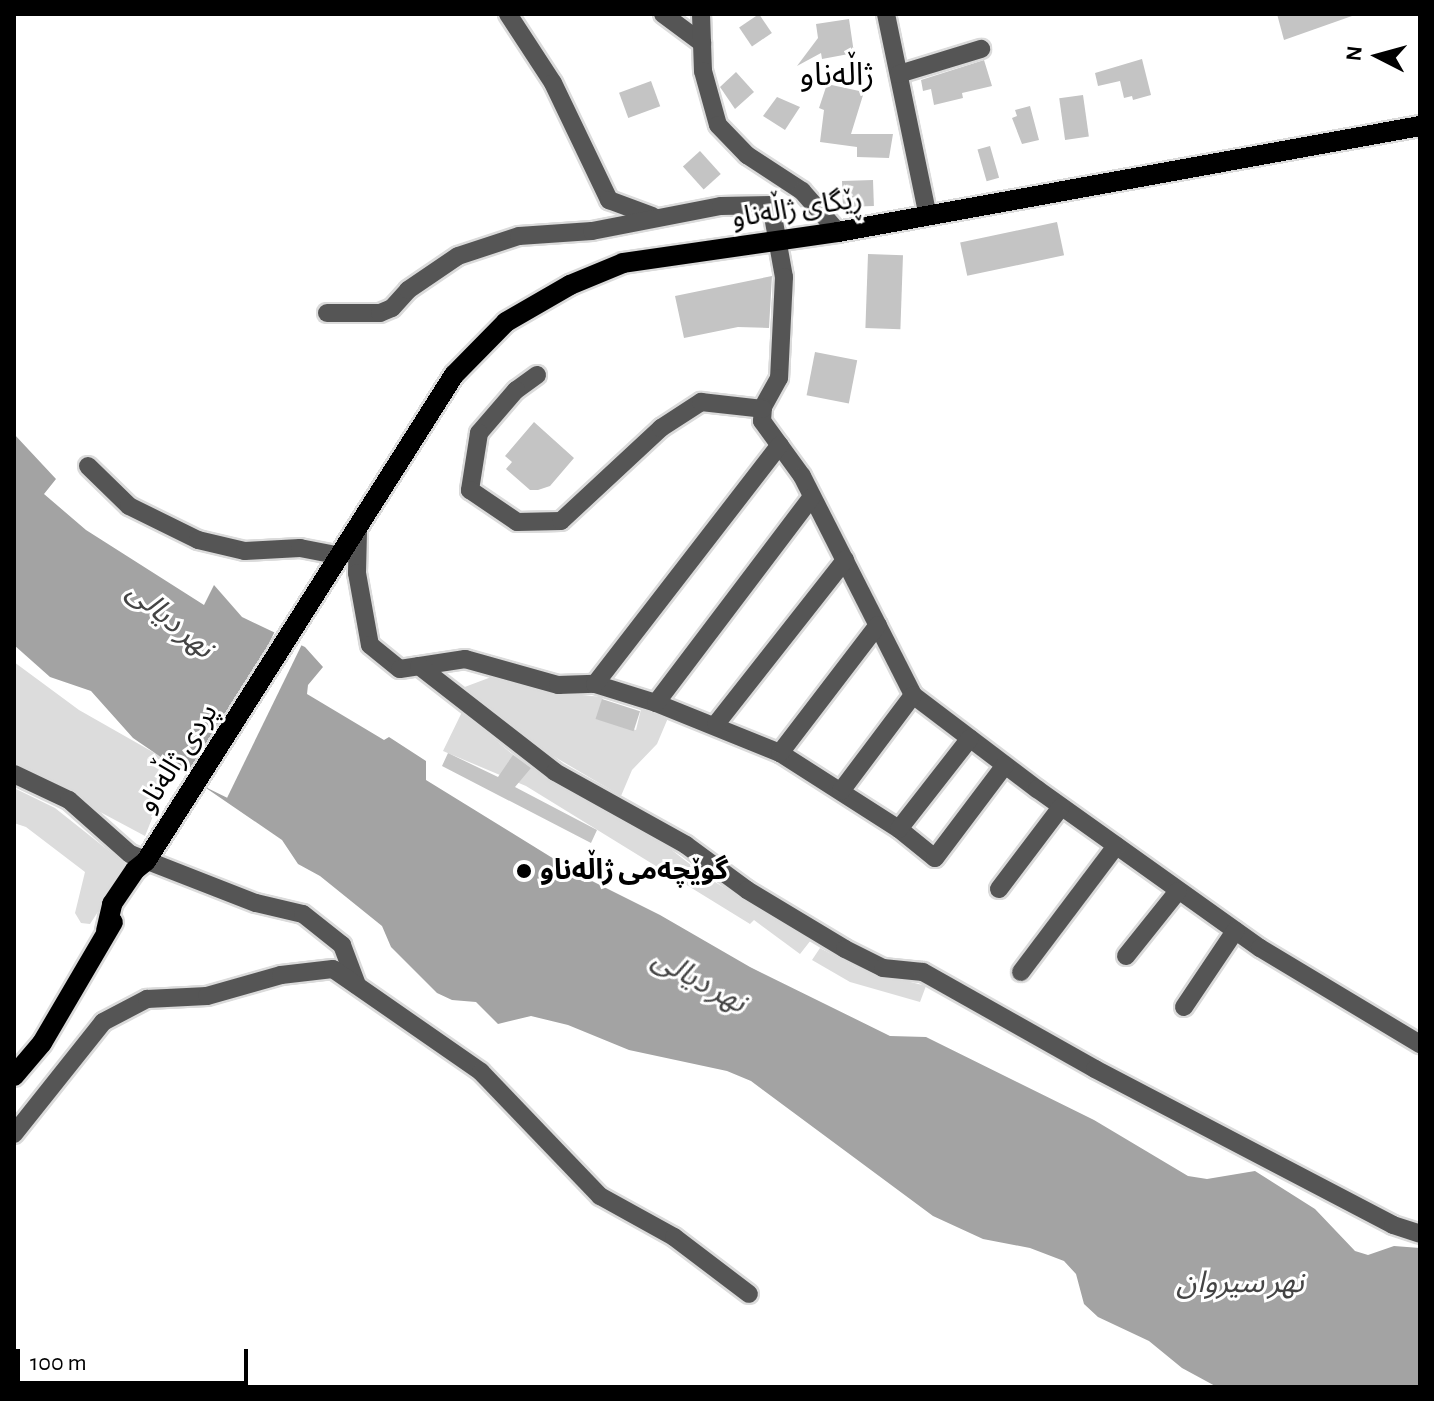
<!DOCTYPE html>
<html>
<head>
<meta charset="utf-8">
<style>
  body { margin:0 }
  #map { position:relative; width:1434px; height:1401px; overflow:hidden; background:#fff; font-family:"Alegreya Sans","Noto Sans Arabic",sans-serif }
  div>[style] { position:absolute }
  .green>* { inset:0; background:#dcdcdc }
  .water>* { inset:0; background:#a3a3a3 }
  .pier>* { inset:0; background:#fff; transform-origin:0 0 }
  .building>* { inset:0; background:#c4c4c4; transform-origin:0 0 }
  .roads { filter:drop-shadow(2px 0 #dbdbdb) drop-shadow(-2px 0 #dbdbdb) drop-shadow(0 2px #dbdbdb) drop-shadow(0 -2px #dbdbdb) }
  .minor>* { height:18px; margin:-9px; padding:0 9px; transform-origin:9px; border-radius:9px; background:#555 }
  .major>* { height:20px; margin:-10px; padding:0 10px; transform-origin:10px; border-radius:10px; background:#000 }
  .dots>* { width:22px; height:22px; translate:-50% -50%; box-sizing:border-box; border:4px solid #fff; border-radius:50% }
  span { translate:-50% -50%; white-space:nowrap; text-align:center; line-height:1.15; -webkit-text-stroke:6px #fff; paint-order:stroke }
  .street-label { font-size:28px; color:#000 }
  .poi-label { font-size:28px; color:#000; font-weight:700 }
  .left { translate:0 -50%; text-align:left }
  .water-label { font-size:30px; color:#444; font-style:italic }
  .quarter-label { font-size:32px; color:#000 }
  .frame { position:absolute; inset:0; border:16px solid #000; pointer-events:none }
  .north { position:absolute; left:1338px; top:16px; width:80px; height:80px; -webkit-text-stroke:6px #fff; paint-order:stroke; rotate:276deg; font-size:22px; font-weight:700; line-height:32px; text-align:center; color:#000 }
  .north::after { content:''; display:block; margin:auto; width:28px; height:36px; background:#000; clip-path:polygon(50% 0,100% 100%,50% 72%,0 100%) }
  .scale { position:absolute; left:16px; top:1349px; width:232px; height:36px; box-sizing:border-box; border:4px solid #000; border-top:0; padding-left:10px; font-size:24px; line-height:28px; white-space:nowrap; color:#000; -webkit-text-stroke:6px #fff; paint-order:stroke }
</style>
</head>
<body>
<div id="map">
  <div class="green">
    <div style="clip-path:polygon(14px 662px,79px 710px,174px 764px,145px 836px,14px 766px)"></div>
    <div style="clip-path:polygon(494px 676px,539px 691px,603px 697px,597px 719px,636px 730px,641px 709px,668px 718px,657px 744px,632px 770px,621px 796px,543px 750px,462px 688px)"></div>
    <div style="clip-path:polygon(462px 712px,511px 753px,575px 796px,612px 811px,659px 840px,705px 876px,811px 940px,800px 954px,754px 920px,750px 924px,526px 786px,443px 751px)"></div>
    <div style="clip-path:polygon(14px 788px,55px 808px,128px 866px,90px 924px,81px 923px,75px 913px,85px 872px,26px 827px,14px 823px)"></div>
    <div style="clip-path:polygon(820px 948px,857px 968px,926px 986px,920px 1002px,850px 982px,812px 960px)"></div>
  </div>
  <div class="water">
    <div style="clip-path:polygon(14px 434px,56px 479px,44px 494px,86px 530px,204px 605px,214px 585px,242px 617px,305px 647px,323px 667px,308px 685px,307px 694px,384px 740px,389px 737px,426px 761px,426px 780px,580px 875px,660px 915px,750px 967px,890px 1036px,926px 1037px,1094px 1120px,1188px 1176px,1207px 1179px,1255px 1171px,1315px 1209px,1355px 1251px,1368px 1255px,1394px 1246px,1420px 1248px,1420px 1387px,1217px 1387px,1182px 1368px,1149px 1341px,1098px 1317px,1084px 1304px,1076px 1274px,1064px 1261px,1030px 1248px,983px 1239px,933px 1216px,751px 1081px,727px 1071px,629px 1050px,568px 1025px,531px 1016px,498px 1024px,476px 1002px,452px 1000px,437px 993px,391px 947px,382px 926px,320px 876px,298px 864px,282px 840px,133px 738px,91px 691px,50px 677px,14px 645px)"></div>
  </div>
  <div class="pier">
    <div style="left:276px;top:629px;width:30px;height:173px;rotate:26deg"></div>
  </div>
  <div class="building">
    <div style="left:759px;top:14px;width:23px;height:24px;rotate:56deg"></div>
    <div style="clip-path:polygon(1277px 14px,1352px 14px,1352px 16px,1284px 40px)"></div>
    <div style="clip-path:polygon(849px 19px,854px 53px,822px 59px,821px 53px,797px 66px,818px 38px,816px 24px)"></div>
    <div style="clip-path:polygon(1142px 59px,1151px 95px,1133px 100px,1132px 96px,1124px 98px,1120px 81px,1098px 86px,1095px 73px)"></div>
    <div style="clip-path:polygon(984px 60px,992px 86px,962px 93px,963px 98px,934px 105px,931px 89px,923px 91px,921px 80px)"></div>
    <div style="clip-path:polygon(736px 72px,754px 92px,735px 109px,720px 87px)"></div>
    <div style="left:651px;top:81px;width:27px;height:34px;rotate:70deg"></div>
    <div style="clip-path:polygon(827px 84px,864px 92px,851px 134px,893px 134px,889px 158px,857px 157px,857px 147px,820px 142px,824px 110px,819px 108px)"></div>
    <div style="left:1083px;top:95px;width:42px;height:24px;rotate:82deg"></div>
    <div style="clip-path:polygon(777px 97px,800px 107px,785px 130px,763px 116px)"></div>
    <div style="clip-path:polygon(1030px 106px,1039px 140px,1022px 144px,1012px 118px,1017px 116px,1015px 110px)"></div>
    <div style="left:990px;top:146px;width:33px;height:13px;rotate:74deg"></div>
    <div style="left:700px;top:151px;width:31px;height:23px;rotate:48deg"></div>
    <div style="left:873px;top:180px;width:26px;height:31px;rotate:88deg"></div>
    <div style="left:1057px;top:222px;width:34px;height:99px;rotate:78deg"></div>
    <div style="left:868px;top:254px;width:35px;height:74px;rotate:2deg"></div>
    <div style="clip-path:polygon(772px 276px,769px 328px,738px 327px,684px 338px,675px 296px)"></div>
    <div style="left:815px;top:352px;width:43px;height:44px;rotate:11deg"></div>
    <div style="clip-path:polygon(534px 422px,574px 458px,550px 486px,538px 490px,530px 490px,506px 469px,512px 462px,505px 456px)"></div>
    <div style="left:602px;top:699px;width:40px;height:21px;rotate:18deg"></div>
    <div style="clip-path:polygon(448px 753px,498px 777px,513px 755px,531px 768px,515px 787px,597px 830px,591px 843px,442px 766px)"></div>
  </div>
  <div class="roads">
    <div class="minor">
      <div style="left:508px;top:14px;width:82px;rotate:56.9deg"></div>
      <div style="left:553px;top:83px;width:130px;rotate:64.4deg"></div>
      <div style="left:609px;top:200px;width:46px;rotate:20.4deg"></div>
      <div style="left:663px;top:14px;width:49px;rotate:36.6deg"></div>
      <div style="left:701px;top:14px;width:57px;rotate:88deg"></div>
      <div style="left:703px;top:71px;width:56px;rotate:74.5deg"></div>
      <div style="left:718px;top:125px;width:42px;rotate:46deg"></div>
      <div style="left:747px;top:155px;width:66px;rotate:33.2deg"></div>
      <div style="left:802px;top:191px;width:55px;rotate:48.7deg"></div>
      <div style="left:886px;top:14px;width:206px;rotate:78.3deg"></div>
      <div style="left:899px;top:74px;width:86px;rotate:-17deg"></div>
      <div style="left:327px;top:313px;width:53px"></div>
      <div style="left:380px;top:313px;width:13px;rotate:-23deg"></div>
      <div style="left:392px;top:308px;width:24px;rotate:-48deg"></div>
      <div style="left:408px;top:290px;width:60px;rotate:-34.2deg"></div>
      <div style="left:458px;top:256px;width:64px;rotate:-18.2deg"></div>
      <div style="left:519px;top:236px;width:73px;rotate:-3.9deg"></div>
      <div style="left:592px;top:231px;width:131px;rotate:-11deg"></div>
      <div style="left:721px;top:206px;width:50px;rotate:-1.1deg"></div>
      <div style="left:771px;top:205px;width:73px;rotate:79.8deg"></div>
      <div style="left:784px;top:277px;width:101px;rotate:92.8deg"></div>
      <div style="left:779px;top:378px;width:33px;rotate:119deg"></div>
      <div style="left:763px;top:407px;width:14px;rotate:94deg"></div>
      <div style="left:762px;top:421px;width:68px;rotate:54deg"></div>
      <div style="left:802px;top:476px;width:246px;rotate:63.1deg"></div>
      <div style="left:913px;top:695px;width:156px;rotate:37.2deg"></div>
      <div style="left:1037px;top:789px;width:274px;rotate:35.5deg"></div>
      <div style="left:1260px;top:948px;width:187px;rotate:31deg"></div>
      <div style="left:537px;top:375px;width:26px;rotate:144deg"></div>
      <div style="left:516px;top:390px;width:57px;rotate:130.7deg"></div>
      <div style="left:479px;top:433px;width:58px;rotate:99deg"></div>
      <div style="left:470px;top:490px;width:57px;rotate:34.2deg"></div>
      <div style="left:517px;top:522px;width:44px;rotate:-1.3deg"></div>
      <div style="left:561px;top:521px;width:137px;rotate:-42.9deg"></div>
      <div style="left:661px;top:428px;width:48px;rotate:-33deg"></div>
      <div style="left:701px;top:402px;width:62px;rotate:6.4deg"></div>
      <div style="left:88px;top:466px;width:57px;rotate:44.3deg"></div>
      <div style="left:129px;top:506px;width:77px;rotate:26.2deg"></div>
      <div style="left:198px;top:540px;width:48px;rotate:13.2deg"></div>
      <div style="left:245px;top:551px;width:55px;rotate:-3.1deg"></div>
      <div style="left:300px;top:548px;width:42px;rotate:11deg"></div>
      <div style="left:358px;top:531px;width:42px;rotate:91.4deg"></div>
      <div style="left:357px;top:573px;width:73px;rotate:79.8deg"></div>
      <div style="left:370px;top:645px;width:38px;rotate:39deg"></div>
      <div style="left:400px;top:669px;width:66px;rotate:-8.7deg"></div>
      <div style="left:465px;top:659px;width:97px;rotate:15.6deg"></div>
      <div style="left:558px;top:685px;width:37px;rotate:-2deg"></div>
      <div style="left:595px;top:684px;width:64px;rotate:17.3deg"></div>
      <div style="left:656px;top:703px;width:134px;rotate:22deg"></div>
      <div style="left:780px;top:753px;width:141px;rotate:32.6deg"></div>
      <div style="left:899px;top:829px;width:46px;rotate:38.9deg"></div>
      <div style="left:935px;top:858px;width:116px;rotate:-53deg"></div>
      <div style="left:419px;top:666px;width:172px;rotate:37.9deg"></div>
      <div style="left:555px;top:772px;width:150px;rotate:29.1deg"></div>
      <div style="left:686px;top:845px;width:76px;rotate:36.4deg"></div>
      <div style="left:747px;top:890px;width:114px;rotate:31deg"></div>
      <div style="left:845px;top:949px;width:42px;rotate:26.6deg"></div>
      <div style="left:883px;top:968px;width:40px;rotate:5.7deg"></div>
      <div style="left:923px;top:972px;width:197px;rotate:29.4deg"></div>
      <div style="left:1095px;top:1069px;width:336px;rotate:27.6deg"></div>
      <div style="left:1393px;top:1225px;width:28px;rotate:18deg"></div>
      <div style="left:595px;top:684px;width:302px;rotate:-52.3deg"></div>
      <div style="left:656px;top:703px;width:258px;rotate:-52.9deg"></div>
      <div style="left:716px;top:724px;width:209px;rotate:-51.8deg"></div>
      <div style="left:780px;top:753px;width:161px;rotate:-52.6deg"></div>
      <div style="left:14px;top:774px;width:61px;rotate:25.3deg"></div>
      <div style="left:69px;top:800px;width:81px;rotate:41.5deg"></div>
      <div style="left:130px;top:854px;width:135px;rotate:21.3deg"></div>
      <div style="left:256px;top:903px;width:48px;rotate:13.2deg"></div>
      <div style="left:303px;top:914px;width:50px;rotate:38.5deg"></div>
      <div style="left:342px;top:945px;width:43px;rotate:69.4deg"></div>
      <div style="left:841px;top:791px;width:120px;rotate:-53.1deg"></div>
      <div style="left:899px;top:829px;width:115px;rotate:-52deg"></div>
      <div style="left:999px;top:889px;width:103px;rotate:-52.9deg"></div>
      <div style="left:1126px;top:956px;width:83px;rotate:-51.3deg"></div>
      <div style="left:1021px;top:972px;width:158px;rotate:-53deg"></div>
      <div style="left:1184px;top:1007px;width:92px;rotate:-56.1deg"></div>
      <div style="left:14px;top:1134px;width:143px;rotate:-51.5deg"></div>
      <div style="left:103px;top:1022px;width:50px;rotate:-27.6deg"></div>
      <div style="left:147px;top:999px;width:60px;rotate:-2.9deg"></div>
      <div style="left:207px;top:996px;width:77px;rotate:-15.8deg"></div>
      <div style="left:281px;top:975px;width:52px;rotate:-6.6deg"></div>
      <div style="left:333px;top:969px;width:180px;rotate:34.8deg"></div>
      <div style="left:481px;top:1072px;width:172px;rotate:46.2deg"></div>
      <div style="left:600px;top:1196px;width:85px;rotate:29deg"></div>
      <div style="left:674px;top:1237px;width:94px;rotate:37.2deg"></div>
    </div>
    <div class="major">
      <div style="left:106px;top:931px;width:28px;rotate:-77deg"></div>
      <div style="left:112px;top:904px;width:41px;rotate:-55.9deg"></div>
      <div style="left:135px;top:870px;width:14px;rotate:-39deg"></div>
      <div style="left:146px;top:861px;width:575px;rotate:-57.64deg"></div>
      <div style="left:454px;top:375px;width:74px;rotate:-45.5deg"></div>
      <div style="left:506px;top:322px;width:74px;rotate:-30deg"></div>
      <div style="left:570px;top:285px;width:57px;rotate:-22.5deg"></div>
      <div style="left:623px;top:263px;width:217px;rotate:-8.2deg"></div>
      <div style="left:838px;top:232px;width:592px;rotate:-10.32deg"></div>
      <div style="left:14px;top:1076px;width:43px;rotate:-49.7deg"></div>
      <div style="left:42px;top:1043px;width:140px;rotate:-59.6deg"></div>
    </div>
  </div>
  <div class="dots">
    <div style="left:524px;top:871px;background:#000"></div>
  </div>
  <div class="street-label">
    <span style="left:797px;top:209px;rotate:-9deg">ڕێگای ژاڵەناو</span>
    <span style="left:178px;top:758px;rotate:-57deg">پردی ژاڵەناو</span>
  </div>
  <div class="poi-label">
    <span class="left" style="left:540px;top:871px">گوێچەمی ژاڵەناو</span>
  </div>
  <div class="water-label">
    <span style="left:170px;top:620px;rotate:40deg">نهر ديالى</span>
    <span style="left:699px;top:981px;rotate:29deg">نهر ديالى</span>
    <span style="left:1240px;top:1283px">نهر سیروان</span>
  </div>
  <div class="quarter-label">
    <span style="left:837px;top:75px">ژاڵەناو</span>
  </div>
  <div class="frame"></div>
  <div class="north">N</div>
  <div class="scale">100 m</div>
</div>
</body>
</html>
